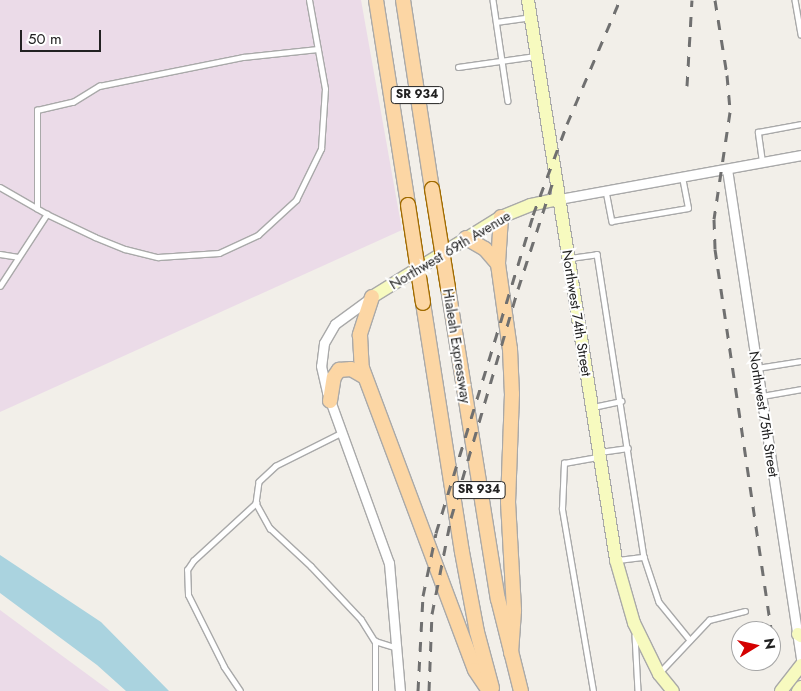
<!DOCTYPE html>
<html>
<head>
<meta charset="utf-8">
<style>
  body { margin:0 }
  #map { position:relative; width:801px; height:691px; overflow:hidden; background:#f2efe9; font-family:Jost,sans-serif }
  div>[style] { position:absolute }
  .industrial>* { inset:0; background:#ebdbe8 }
  .water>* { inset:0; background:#aad3df }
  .roads { filter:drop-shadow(1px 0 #a9a9a9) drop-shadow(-1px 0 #a9a9a9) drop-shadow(0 1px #a9a9a9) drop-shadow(0 -1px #a9a9a9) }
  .lane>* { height:4.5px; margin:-2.25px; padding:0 2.25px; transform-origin:2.25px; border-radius:2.25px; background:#fff }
  .street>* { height:9px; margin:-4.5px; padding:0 4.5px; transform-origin:4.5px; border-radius:4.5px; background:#fff }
  .secondary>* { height:12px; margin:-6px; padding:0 6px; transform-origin:6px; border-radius:6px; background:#f7fabf }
  .primary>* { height:14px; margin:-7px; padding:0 7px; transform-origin:7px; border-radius:7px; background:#fcd6a4 }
  .rail>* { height:3px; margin-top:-1.5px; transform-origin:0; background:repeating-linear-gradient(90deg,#707070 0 10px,transparent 0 20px) }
  .bridges { filter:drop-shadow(1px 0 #a06b00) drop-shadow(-1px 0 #a06b00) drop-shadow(0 1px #a06b00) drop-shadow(0 -1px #a06b00) }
  .primary-bridge>* { height:14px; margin:-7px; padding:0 7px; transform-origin:7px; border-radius:7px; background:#fcd6a4 }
  span { translate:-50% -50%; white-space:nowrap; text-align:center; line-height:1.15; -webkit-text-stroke:4px #fff; paint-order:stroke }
  .shield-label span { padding:1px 4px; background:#fff; border:1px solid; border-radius:4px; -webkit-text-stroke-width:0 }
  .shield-label { font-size:12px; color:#222; font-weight:700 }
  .street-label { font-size:14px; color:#222 }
  .north { position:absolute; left:731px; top:621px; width:50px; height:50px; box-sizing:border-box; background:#fff; border:1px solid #a7a7a7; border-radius:50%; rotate:81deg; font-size:14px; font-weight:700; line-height:20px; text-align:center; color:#222 }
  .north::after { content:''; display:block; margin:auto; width:18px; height:22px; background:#d40000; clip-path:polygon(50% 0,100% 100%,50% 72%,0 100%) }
  .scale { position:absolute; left:20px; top:30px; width:81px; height:22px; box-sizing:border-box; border:2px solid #222; border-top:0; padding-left:6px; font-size:15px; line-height:18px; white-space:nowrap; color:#222; -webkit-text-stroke:4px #fff; paint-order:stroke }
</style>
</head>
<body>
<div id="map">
  <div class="industrial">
    <div style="clip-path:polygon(0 0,361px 0,402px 230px,0 412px)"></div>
    <div style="clip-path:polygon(0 610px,110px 691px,0 691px)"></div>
  </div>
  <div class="water">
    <div style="clip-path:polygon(0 555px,101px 622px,169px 691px,126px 691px,97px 665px,0 593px)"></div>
  </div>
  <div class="roads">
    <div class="lane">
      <div style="left:493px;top:0;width:102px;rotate:81.6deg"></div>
      <div style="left:795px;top:0;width:35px;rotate:80deg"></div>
      <div style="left:496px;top:22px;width:34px;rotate:-8deg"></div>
      <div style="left:458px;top:67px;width:78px;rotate:-8.1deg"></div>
      <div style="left:762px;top:162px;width:30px;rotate:-98deg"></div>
      <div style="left:758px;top:132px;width:44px;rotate:-10.5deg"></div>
      <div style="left:0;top:187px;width:54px;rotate:29.9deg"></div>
      <div style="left:47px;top:214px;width:53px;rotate:25.6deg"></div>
      <div style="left:95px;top:237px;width:32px;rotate:22deg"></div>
      <div style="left:125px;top:249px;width:34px;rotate:14deg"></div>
      <div style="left:158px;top:257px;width:61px;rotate:-3.8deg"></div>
      <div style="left:219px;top:253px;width:43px;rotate:-24.8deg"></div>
      <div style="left:258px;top:235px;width:52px;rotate:-42.6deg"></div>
      <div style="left:296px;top:200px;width:57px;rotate:-63.9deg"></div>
      <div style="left:321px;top:149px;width:60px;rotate:-86.2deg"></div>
      <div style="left:325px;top:89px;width:90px;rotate:-100.2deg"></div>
      <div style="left:606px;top:191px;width:31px;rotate:79deg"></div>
      <div style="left:612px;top:221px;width:77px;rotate:-9.7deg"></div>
      <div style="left:688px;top:208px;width:32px;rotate:-101deg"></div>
      <div style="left:37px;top:209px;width:99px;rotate:-90deg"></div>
      <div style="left:37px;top:110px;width:37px;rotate:-13deg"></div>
      <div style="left:73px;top:102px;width:31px;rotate:-32deg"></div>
      <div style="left:99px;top:86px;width:147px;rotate:-11.4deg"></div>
      <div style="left:243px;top:57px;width:75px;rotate:-6.1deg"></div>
      <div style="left:0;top:254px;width:18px;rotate:9deg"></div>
      <div style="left:570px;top:258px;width:27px;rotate:-8deg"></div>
      <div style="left:597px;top:254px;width:307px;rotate:81.2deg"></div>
      <div style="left:644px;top:557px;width:47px;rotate:71.6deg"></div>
      <div style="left:659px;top:602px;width:49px;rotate:50.8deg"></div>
      <div style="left:0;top:286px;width:86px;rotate:-56.9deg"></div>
      <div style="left:757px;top:368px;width:45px;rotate:-9deg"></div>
      <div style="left:762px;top:396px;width:40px;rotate:-10deg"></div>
      <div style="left:593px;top:407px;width:29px;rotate:-12deg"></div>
      <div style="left:342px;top:433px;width:74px;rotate:153.4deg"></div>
      <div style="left:276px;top:466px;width:23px;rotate:137deg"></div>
      <div style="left:259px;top:482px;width:21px;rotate:98deg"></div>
      <div style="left:256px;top:503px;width:29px;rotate:61deg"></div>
      <div style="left:270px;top:528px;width:56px;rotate:42.8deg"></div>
      <div style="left:311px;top:566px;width:73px;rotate:46.7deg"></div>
      <div style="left:361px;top:619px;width:26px;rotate:58deg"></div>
      <div style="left:375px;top:641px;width:21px;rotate:17deg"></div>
      <div style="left:600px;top:452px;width:28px;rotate:-8deg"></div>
      <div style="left:618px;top:560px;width:26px;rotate:-7deg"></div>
      <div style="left:635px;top:635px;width:56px;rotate:86.9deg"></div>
      <div style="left:659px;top:673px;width:73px;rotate:-46.7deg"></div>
      <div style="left:709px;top:620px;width:37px;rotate:-14deg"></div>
      <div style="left:240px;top:691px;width:29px;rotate:-124deg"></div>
      <div style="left:224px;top:667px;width:80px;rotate:-116.6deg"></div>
      <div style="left:188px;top:595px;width:25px;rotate:-92deg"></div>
      <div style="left:187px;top:570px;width:11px;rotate:-56deg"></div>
      <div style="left:193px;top:561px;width:86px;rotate:-42.6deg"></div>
      <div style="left:375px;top:691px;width:50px;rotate:-90deg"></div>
      <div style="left:593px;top:691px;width:185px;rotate:-99.7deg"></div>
      <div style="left:562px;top:509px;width:46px;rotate:-87.5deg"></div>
      <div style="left:564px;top:463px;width:35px;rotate:-10deg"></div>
    </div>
    <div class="street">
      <div style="left:727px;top:169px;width:497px;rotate:81.4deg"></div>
      <div style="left:559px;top:199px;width:246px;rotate:-10.3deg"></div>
      <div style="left:372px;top:297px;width:46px;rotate:143.9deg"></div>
      <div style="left:335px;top:324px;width:22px;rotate:120deg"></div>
      <div style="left:324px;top:343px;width:23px;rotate:97deg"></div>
      <div style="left:321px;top:366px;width:27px;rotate:77deg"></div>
      <div style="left:327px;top:392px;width:182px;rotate:70.1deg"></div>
      <div style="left:389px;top:563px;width:128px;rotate:85.1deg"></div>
    </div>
    <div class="secondary">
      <div style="left:528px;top:0;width:567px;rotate:81.07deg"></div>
      <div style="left:616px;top:560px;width:66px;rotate:74.1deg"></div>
      <div style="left:634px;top:623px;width:57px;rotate:63.9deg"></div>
      <div style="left:659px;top:674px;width:22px;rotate:51deg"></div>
      <div style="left:372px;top:297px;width:152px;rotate:-31.8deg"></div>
      <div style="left:501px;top:217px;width:31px;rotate:-22deg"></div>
      <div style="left:530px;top:205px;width:30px;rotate:-12deg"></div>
      <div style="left:798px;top:634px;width:4px;rotate:34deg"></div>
      <div style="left:781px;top:691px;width:33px;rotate:-52deg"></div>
      <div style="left:798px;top:691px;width:5px;rotate:-53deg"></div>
    </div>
    <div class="primary">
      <div style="left:376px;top:0;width:207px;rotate:81.1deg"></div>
      <div style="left:403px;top:0;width:191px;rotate:81.3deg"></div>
      <div style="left:501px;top:217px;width:47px;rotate:93.7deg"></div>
      <div style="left:498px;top:264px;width:86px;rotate:82deg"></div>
      <div style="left:510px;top:349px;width:45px;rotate:87.5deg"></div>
      <div style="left:512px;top:394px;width:108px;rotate:92.1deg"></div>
      <div style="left:508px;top:502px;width:109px;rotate:86.8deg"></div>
      <div style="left:514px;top:611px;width:42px;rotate:94.1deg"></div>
      <div style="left:466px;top:238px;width:22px;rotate:30deg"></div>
      <div style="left:485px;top:249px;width:20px;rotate:49deg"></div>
      <div style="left:448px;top:288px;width:315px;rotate:80.9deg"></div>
      <div style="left:498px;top:599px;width:95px;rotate:76deg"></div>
      <div style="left:372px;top:297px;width:40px;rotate:108deg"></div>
      <div style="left:360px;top:335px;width:33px;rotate:87deg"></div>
      <div style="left:362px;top:368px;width:322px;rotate:69.5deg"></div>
      <div style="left:475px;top:670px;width:25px;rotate:56deg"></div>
      <div style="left:423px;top:303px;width:252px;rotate:81.1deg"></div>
      <div style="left:462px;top:552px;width:81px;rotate:79.4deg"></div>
      <div style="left:477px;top:632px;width:58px;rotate:75deg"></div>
      <div style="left:330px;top:401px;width:24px;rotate:-81deg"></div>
      <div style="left:334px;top:377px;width:9px;rotate:-54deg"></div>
      <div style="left:339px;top:370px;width:12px;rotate:-5deg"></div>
      <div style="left:351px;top:369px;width:16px;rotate:30deg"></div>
    </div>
  </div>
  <div class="rail">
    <div style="left:715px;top:0;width:76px;rotate:80.9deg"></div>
    <div style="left:727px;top:75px;width:37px;rotate:85deg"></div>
    <div style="left:730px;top:112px;width:108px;rotate:98.5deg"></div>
    <div style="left:714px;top:219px;width:30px;rotate:88deg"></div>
    <div style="left:715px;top:249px;width:395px;rotate:81.6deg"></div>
    <div style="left:687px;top:86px;width:86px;rotate:-86.7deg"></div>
    <div style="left:418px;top:691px;width:95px;rotate:-87deg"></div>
    <div style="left:423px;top:596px;width:64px;rotate:-78.3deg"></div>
    <div style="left:436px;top:533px;width:332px;rotate:-73deg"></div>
    <div style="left:533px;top:215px;width:97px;rotate:-69.5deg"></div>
    <div style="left:567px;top:124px;width:135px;rotate:-66.9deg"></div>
    <div style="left:429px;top:691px;width:77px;rotate:-87.8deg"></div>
    <div style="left:432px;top:614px;width:98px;rotate:-78.8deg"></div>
    <div style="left:451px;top:518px;width:239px;rotate:-73.7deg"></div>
    <div style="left:518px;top:289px;width:117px;rotate:-72deg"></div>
  </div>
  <div class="bridges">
    <div class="primary-bridge">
      <div style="left:432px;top:189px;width:100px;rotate:80.8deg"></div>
      <div style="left:408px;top:205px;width:99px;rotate:81.3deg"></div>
    </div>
  </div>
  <div class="shield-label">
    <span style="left:417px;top:95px">SR 934</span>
    <span style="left:479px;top:490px">SR 934</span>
  </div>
  <div class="street-label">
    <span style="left:450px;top:250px;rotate:-31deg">Northwest 69th Avenue</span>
    <span style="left:577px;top:313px;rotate:81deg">Northwest 74th Street</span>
    <span style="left:457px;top:346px;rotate:81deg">Hialeah Expressway</span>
    <span style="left:764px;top:414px;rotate:81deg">Northwest 75th Street</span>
  </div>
  <div class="north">N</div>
  <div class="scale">50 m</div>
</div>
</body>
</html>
